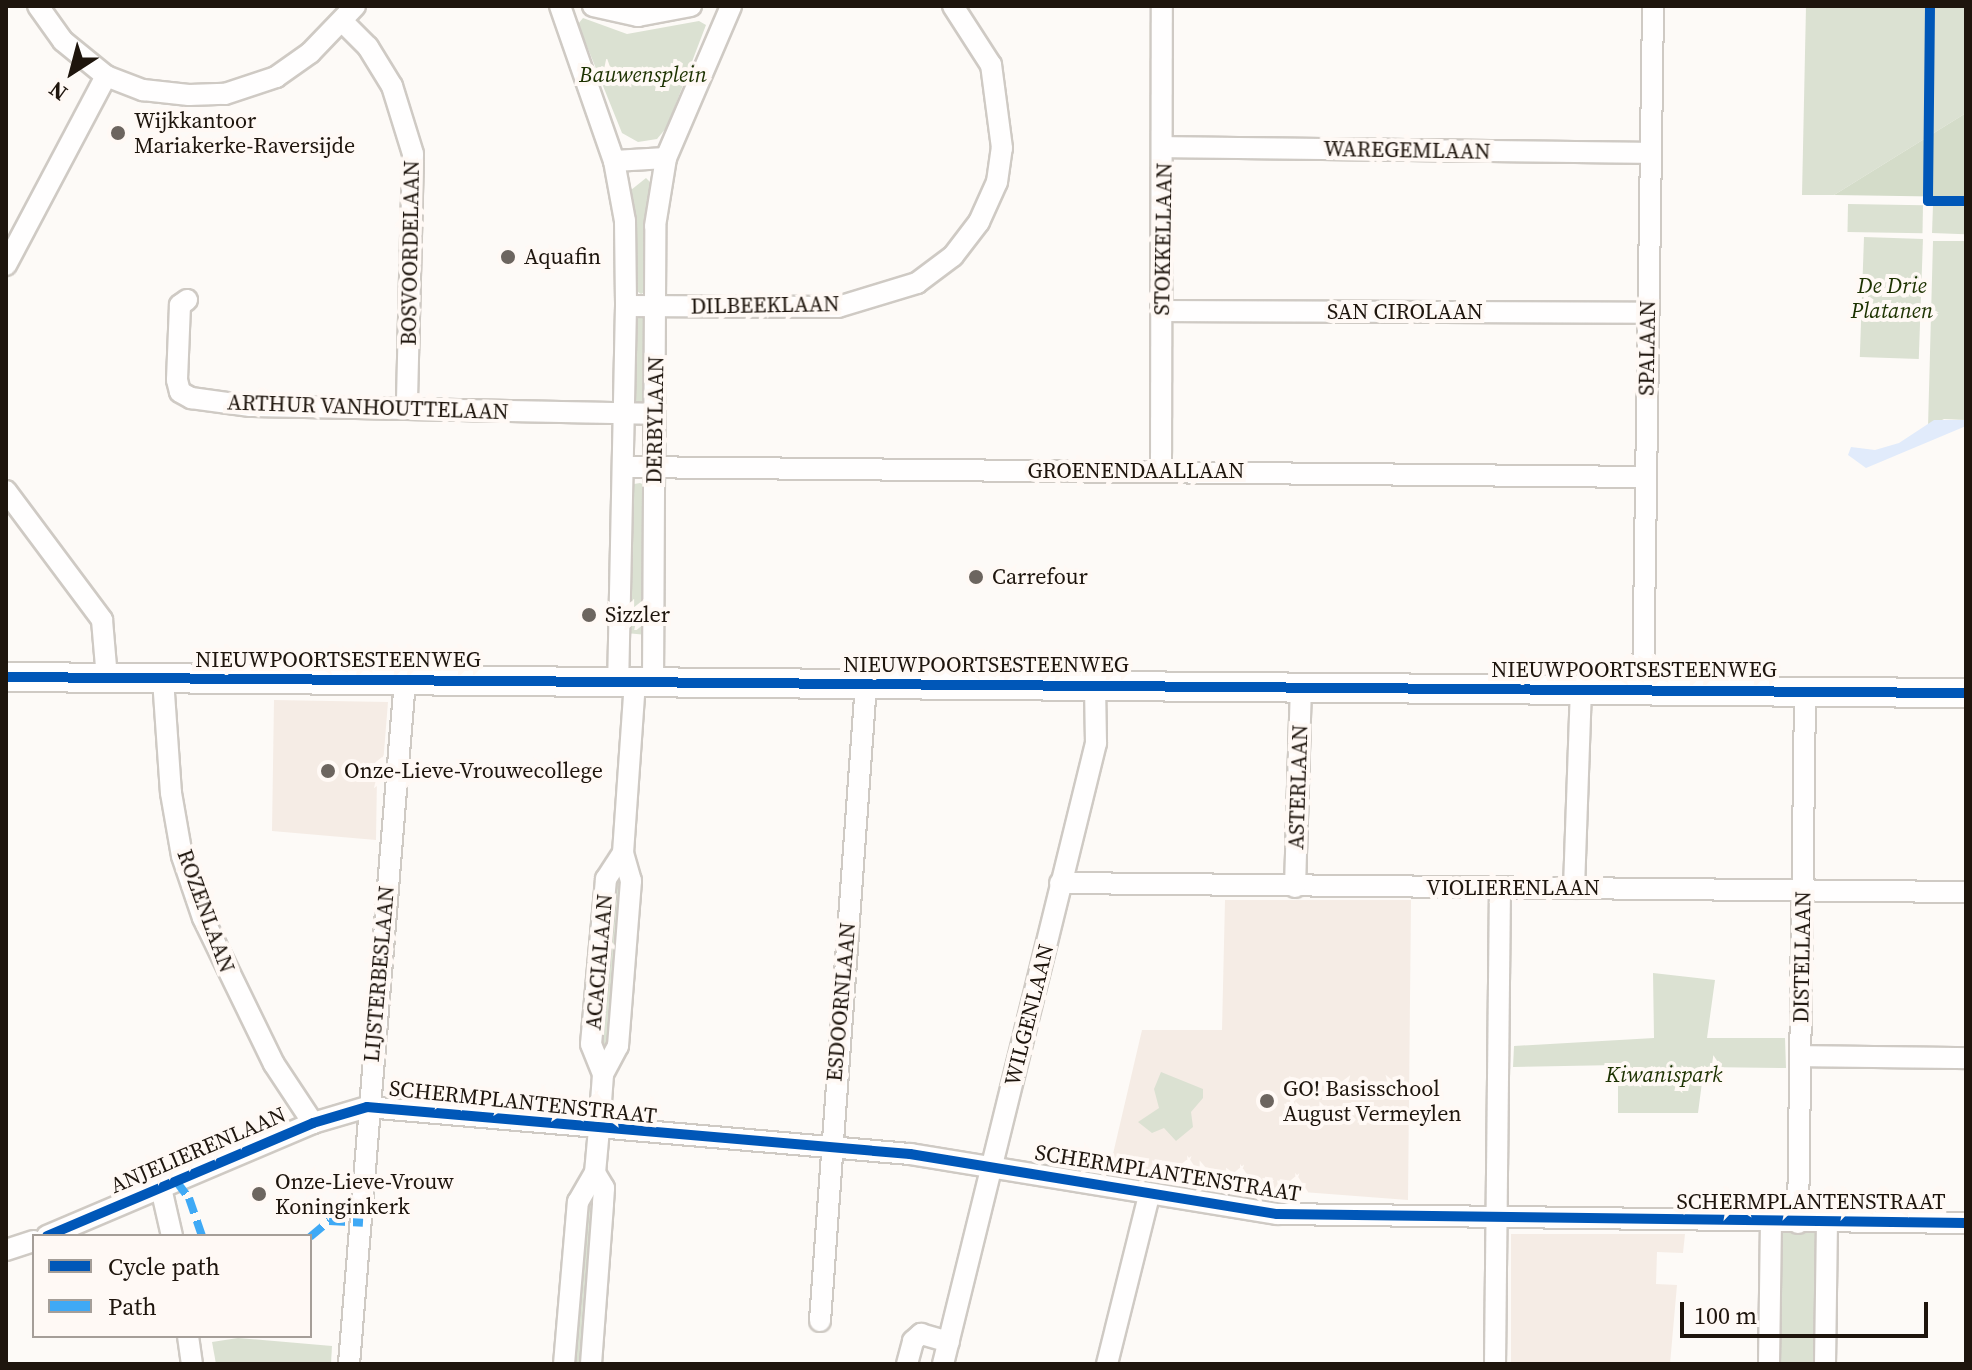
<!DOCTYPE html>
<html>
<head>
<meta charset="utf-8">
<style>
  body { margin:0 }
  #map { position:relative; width:1972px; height:1370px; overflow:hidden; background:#fdfaf7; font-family:"Source Serif 4",serif }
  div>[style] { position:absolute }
  .built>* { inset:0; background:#f5ece5 }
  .green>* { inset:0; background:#dbe1d2; transform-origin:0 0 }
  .forest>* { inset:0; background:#d4dcc9 }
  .water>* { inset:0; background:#e1ebfb }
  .roads { filter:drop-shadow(2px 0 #cfcac4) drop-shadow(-2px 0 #cfcac4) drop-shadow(0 2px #cfcac4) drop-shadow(0 -2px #cfcac4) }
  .street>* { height:20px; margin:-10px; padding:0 10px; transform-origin:10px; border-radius:10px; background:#fffefe }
  .secondary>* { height:28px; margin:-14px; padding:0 14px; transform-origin:14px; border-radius:14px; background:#fffefe }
  .quiet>* { height:8px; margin-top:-4px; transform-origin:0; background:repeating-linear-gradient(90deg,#3fa9f5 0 16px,transparent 0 24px) }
  .cycleway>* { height:10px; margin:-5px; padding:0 5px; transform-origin:5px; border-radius:5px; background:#0057b8 }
  .dots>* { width:22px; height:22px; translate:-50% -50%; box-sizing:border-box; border:4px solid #fff9f5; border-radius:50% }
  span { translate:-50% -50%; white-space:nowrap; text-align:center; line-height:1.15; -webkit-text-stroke:8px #fff9f5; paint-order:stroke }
  .park-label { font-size:22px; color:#1c3200; font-style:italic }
  .poi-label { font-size:22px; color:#1e150d }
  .left { translate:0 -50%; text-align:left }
  .street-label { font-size:22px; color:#1e150d }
  .frame { position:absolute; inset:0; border:8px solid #1e150d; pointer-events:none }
  .legend { position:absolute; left:32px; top:1234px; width:280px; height:104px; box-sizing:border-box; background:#fff9f5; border:2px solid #a59e98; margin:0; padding:10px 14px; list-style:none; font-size:24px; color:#1e150d }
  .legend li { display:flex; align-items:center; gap:16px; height:40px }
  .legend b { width:40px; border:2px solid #a59e98 }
  .north { position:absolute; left:32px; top:32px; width:80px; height:80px; -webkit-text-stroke:6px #fff9f5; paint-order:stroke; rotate:216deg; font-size:22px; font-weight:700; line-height:32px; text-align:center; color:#1e150d }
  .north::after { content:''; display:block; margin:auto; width:28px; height:36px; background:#1e150d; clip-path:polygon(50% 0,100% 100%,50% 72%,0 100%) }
  .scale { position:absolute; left:1680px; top:1302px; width:248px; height:36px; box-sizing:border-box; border:4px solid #1e150d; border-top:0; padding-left:10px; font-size:24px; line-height:28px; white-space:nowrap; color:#1e150d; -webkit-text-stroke:6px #fff9f5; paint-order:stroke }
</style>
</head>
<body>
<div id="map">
  <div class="built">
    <div style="clip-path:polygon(274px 700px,388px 702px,382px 777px,377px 777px,376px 840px,272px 831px)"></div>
    <div style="clip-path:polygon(1225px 900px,1411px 900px,1408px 1200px,1197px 1184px,1109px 1171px,1142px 1030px,1222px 1030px)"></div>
    <div style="clip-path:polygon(1511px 1234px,1685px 1234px,1683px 1253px,1657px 1252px,1656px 1284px,1677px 1285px,1670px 1364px,1511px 1364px)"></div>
  </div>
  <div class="green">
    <div style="clip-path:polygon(1806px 6px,1966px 6px,1966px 113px,1834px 195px,1802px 195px)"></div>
    <div style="clip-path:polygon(583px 18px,627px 34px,699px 21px,706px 25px,667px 127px,657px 139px,638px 142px,622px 133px,578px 24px)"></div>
    <div style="clip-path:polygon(646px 178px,652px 184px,645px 292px,641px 294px,631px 287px,631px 190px)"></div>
    <div style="left:1848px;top:204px;width:75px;height:28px;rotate:1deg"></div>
    <div style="left:1933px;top:205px;width:33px;height:28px;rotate:2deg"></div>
    <div style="left:1864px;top:237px;width:59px;height:120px;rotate:2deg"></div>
    <div style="clip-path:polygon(1933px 241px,1966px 241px,1966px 420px,1944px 419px,1928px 427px)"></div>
    <div style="clip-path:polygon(636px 316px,645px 316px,644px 402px,637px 405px,633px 403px)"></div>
    <div style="clip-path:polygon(640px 483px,645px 485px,647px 635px,626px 633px,628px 520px,634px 484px)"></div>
    <div style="clip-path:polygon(623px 868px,612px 1047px,599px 1054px,614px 878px)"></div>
    <div style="clip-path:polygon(1653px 973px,1715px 980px,1707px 1038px,1785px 1038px,1786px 1068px,1704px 1067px,1698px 1113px,1618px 1113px,1618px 1065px,1513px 1067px,1514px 1046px,1654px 1038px)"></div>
    <div style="clip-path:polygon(1161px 1072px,1203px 1089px,1203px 1098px,1191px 1112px,1193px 1127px,1176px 1141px,1164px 1128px,1152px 1133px,1138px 1122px,1159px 1108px,1154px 1089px)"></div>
    <div style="clip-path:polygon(594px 1191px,585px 1364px,571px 1364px,584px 1207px)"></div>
    <div style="clip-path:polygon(1789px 1228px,1817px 1233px,1821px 1364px,1775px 1364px,1778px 1234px)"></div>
    <div style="clip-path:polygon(238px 1338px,332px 1346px,331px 1364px,216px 1364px,212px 1342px)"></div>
  </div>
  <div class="forest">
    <div style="clip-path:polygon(1966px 113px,1966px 197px,1834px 195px)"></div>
  </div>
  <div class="water">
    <div style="clip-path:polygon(1934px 420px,1966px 420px,1966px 426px,1866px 468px,1848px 455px,1851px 447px,1875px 450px,1899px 443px)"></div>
  </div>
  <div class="roads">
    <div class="street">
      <div style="left:38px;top:6px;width:43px;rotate:54.5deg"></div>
      <div style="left:63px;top:41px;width:55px;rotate:39.1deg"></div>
      <div style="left:106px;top:76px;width:40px;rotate:21deg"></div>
      <div style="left:143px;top:90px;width:46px;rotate:6.2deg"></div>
      <div style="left:189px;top:95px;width:36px;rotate:-2deg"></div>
      <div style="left:225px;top:94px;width:54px;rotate:-18.4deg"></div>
      <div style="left:276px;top:77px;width:42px;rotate:-35.2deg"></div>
      <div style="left:310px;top:53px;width:65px;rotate:-46.2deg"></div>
      <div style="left:560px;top:6px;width:164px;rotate:70.8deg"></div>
      <div style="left:614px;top:161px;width:52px;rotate:-3.3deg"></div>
      <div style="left:666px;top:158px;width:165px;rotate:-66.8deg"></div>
      <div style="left:593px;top:6px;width:46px;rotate:12.5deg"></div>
      <div style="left:638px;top:16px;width:54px;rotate:-10.7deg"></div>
      <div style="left:344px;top:23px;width:34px;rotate:45deg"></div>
      <div style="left:368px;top:47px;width:46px;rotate:58.4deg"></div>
      <div style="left:392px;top:86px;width:71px;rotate:72.8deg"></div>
      <div style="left:413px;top:154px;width:252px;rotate:91.4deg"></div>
      <div style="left:1164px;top:147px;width:485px;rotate:0.7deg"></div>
      <div style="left:614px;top:161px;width:61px;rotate:79.6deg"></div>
      <div style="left:625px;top:221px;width:85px;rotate:89.3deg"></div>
      <div style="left:626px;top:306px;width:376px;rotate:91.2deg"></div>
      <div style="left:6px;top:265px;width:214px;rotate:-62.1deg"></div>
      <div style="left:187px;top:300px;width:9px;rotate:144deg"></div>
      <div style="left:180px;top:305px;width:75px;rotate:92.3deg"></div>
      <div style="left:177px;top:380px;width:12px;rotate:76deg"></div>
      <div style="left:180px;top:392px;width:13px;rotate:29deg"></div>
      <div style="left:191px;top:398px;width:60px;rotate:7.7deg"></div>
      <div style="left:250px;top:406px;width:404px;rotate:1.1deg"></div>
      <div style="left:626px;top:306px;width:212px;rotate:0.3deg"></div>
      <div style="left:838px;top:307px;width:83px;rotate:-16.9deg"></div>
      <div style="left:917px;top:283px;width:45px;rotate:-36.9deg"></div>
      <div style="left:953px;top:256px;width:43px;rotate:-52.6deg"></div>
      <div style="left:979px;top:222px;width:44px;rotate:-65.8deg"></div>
      <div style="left:997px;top:182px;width:34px;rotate:-82deg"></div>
      <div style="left:1002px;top:148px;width:84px;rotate:-97.5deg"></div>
      <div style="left:991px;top:65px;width:70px;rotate:-122.8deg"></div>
      <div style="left:1162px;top:311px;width:485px;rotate:0.2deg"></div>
      <div style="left:625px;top:467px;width:1021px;rotate:0.56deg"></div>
      <div style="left:1161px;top:471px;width:465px;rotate:-89.9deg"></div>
      <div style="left:6px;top:491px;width:161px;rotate:53.3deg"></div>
      <div style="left:102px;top:620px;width:58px;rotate:85.1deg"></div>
      <div style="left:163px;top:679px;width:114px;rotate:86deg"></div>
      <div style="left:171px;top:793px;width:64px;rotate:80.1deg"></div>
      <div style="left:182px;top:856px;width:65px;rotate:71.3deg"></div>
      <div style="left:203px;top:918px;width:162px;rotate:64.1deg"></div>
      <div style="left:274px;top:1064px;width:71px;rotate:56.5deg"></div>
      <div style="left:653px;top:682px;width:456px;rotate:-89.7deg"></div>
      <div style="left:655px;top:226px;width:69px;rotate:-80.8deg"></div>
      <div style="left:1643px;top:690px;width:684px;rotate:-89.16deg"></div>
      <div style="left:1060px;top:883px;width:906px;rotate:0.57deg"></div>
      <div style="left:1295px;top:887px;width:199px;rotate:-88.3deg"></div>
      <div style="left:1574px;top:888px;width:198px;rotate:-88deg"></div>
      <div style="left:1801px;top:1056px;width:165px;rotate:0.7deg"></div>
      <div style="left:603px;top:1074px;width:32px;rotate:-62deg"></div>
      <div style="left:618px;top:1046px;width:166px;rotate:-85.5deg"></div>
      <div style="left:631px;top:881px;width:29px;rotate:-106deg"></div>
      <div style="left:623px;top:853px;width:171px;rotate:-86deg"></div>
      <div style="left:161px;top:1188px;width:49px;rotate:77.1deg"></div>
      <div style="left:1798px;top:1223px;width:531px;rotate:-89.24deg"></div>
      <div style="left:47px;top:1236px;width:289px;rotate:-23deg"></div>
      <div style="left:313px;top:1123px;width:56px;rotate:-16.5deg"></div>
      <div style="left:367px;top:1107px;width:545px;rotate:4.95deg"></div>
      <div style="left:910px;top:1154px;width:372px;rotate:9.3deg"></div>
      <div style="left:1277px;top:1214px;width:689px;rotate:0.75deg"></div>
      <div style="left:6px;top:1250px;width:29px;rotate:-18deg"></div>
      <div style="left:820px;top:1321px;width:639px;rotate:-85.87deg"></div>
      <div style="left:188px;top:1336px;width:28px;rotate:82deg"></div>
      <div style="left:349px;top:1364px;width:686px;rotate:-85.32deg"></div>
      <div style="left:564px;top:1364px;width:163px;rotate:-85.1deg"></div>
      <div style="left:578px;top:1202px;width:34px;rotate:-60deg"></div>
      <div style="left:595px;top:1173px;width:44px;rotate:-84.8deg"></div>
      <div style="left:599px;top:1129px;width:55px;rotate:-85.8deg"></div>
      <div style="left:603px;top:1074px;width:32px;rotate:-112deg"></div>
      <div style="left:591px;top:1044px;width:166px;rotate:-84.8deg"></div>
      <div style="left:606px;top:879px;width:31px;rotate:-57deg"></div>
      <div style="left:591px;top:1364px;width:161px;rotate:-85.7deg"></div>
      <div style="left:603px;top:1203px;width:15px;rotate:-86deg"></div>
      <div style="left:604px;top:1188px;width:17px;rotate:-121deg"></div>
      <div style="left:907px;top:1364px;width:24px;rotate:-75deg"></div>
      <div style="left:913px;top:1341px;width:11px;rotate:-41deg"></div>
      <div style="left:921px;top:1334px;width:29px;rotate:16deg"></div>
      <div style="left:943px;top:1364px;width:640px;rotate:-76.16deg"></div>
      <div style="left:1096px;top:743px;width:57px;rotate:-91deg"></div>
      <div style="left:1107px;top:1364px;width:174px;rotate:-76deg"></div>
      <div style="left:1495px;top:1364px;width:474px;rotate:-89.4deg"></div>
      <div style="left:1769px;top:1364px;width:141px;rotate:-89.2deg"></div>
      <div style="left:1825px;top:1364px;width:141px;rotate:-89.2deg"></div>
    </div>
    <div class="secondary">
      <div style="left:6px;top:677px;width:1960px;rotate:0.47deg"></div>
    </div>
  </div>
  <div class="quiet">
    <div style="left:176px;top:1181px;width:21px;rotate:53deg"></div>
    <div style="left:189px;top:1198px;width:40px;rotate:71.1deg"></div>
    <div style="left:310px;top:1237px;width:25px;rotate:-40deg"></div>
    <div style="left:329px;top:1221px;width:34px;rotate:3deg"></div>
  </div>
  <div class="cycleway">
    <div style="left:1930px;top:6px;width:195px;rotate:90.6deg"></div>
    <div style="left:1928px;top:201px;width:38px"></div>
    <div style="left:6px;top:677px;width:1960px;rotate:0.47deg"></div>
    <div style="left:47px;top:1236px;width:289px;rotate:-23deg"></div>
    <div style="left:313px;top:1123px;width:56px;rotate:-16.5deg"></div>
    <div style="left:367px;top:1107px;width:545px;rotate:4.95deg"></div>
    <div style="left:910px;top:1154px;width:372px;rotate:9.3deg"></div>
    <div style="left:1277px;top:1214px;width:689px;rotate:0.75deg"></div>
  </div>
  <div class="dots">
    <div style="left:118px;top:133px;background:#6c655f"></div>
    <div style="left:508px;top:257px;background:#6c655f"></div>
    <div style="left:976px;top:577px;background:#6c655f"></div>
    <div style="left:589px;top:615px;background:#6c655f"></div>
    <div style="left:328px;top:771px;background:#6c655f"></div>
    <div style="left:1267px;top:1101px;background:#6c655f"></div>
    <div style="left:259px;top:1194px;background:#6c655f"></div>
  </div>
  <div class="park-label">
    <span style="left:643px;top:75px">Bauwensplein</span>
    <span style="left:1892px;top:298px">De Drie<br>Platanen</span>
    <span style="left:1664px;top:1075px">Kiwanispark</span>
  </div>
  <div class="poi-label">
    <span class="left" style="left:134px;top:133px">Wijkkantoor<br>Mariakerke-Raversijde</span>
    <span class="left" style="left:524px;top:257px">Aquafin</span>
    <span class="left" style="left:992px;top:577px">Carrefour</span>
    <span class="left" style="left:605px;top:615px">Sizzler</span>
    <span class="left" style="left:344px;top:771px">Onze-Lieve-Vrouwecollege</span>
    <span class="left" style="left:1283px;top:1101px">GO! Basisschool<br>August Vermeylen</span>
    <span class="left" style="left:275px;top:1194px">Onze-Lieve-Vrouw<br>Koninginkerk</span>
  </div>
  <div class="street-label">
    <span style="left:1407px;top:150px;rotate:1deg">WAREGEMLAAN</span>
    <span style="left:1163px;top:239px;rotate:-89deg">STOKKELLAAN</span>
    <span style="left:410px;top:253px;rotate:-89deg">BOSVOORDELAAN</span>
    <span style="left:765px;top:305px;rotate:-1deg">DILBEEKLAAN</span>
    <span style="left:1405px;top:312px">SAN CIROLAAN</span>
    <span style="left:1647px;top:348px;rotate:-89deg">SPALAAN</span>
    <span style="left:368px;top:407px;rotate:2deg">ARTHUR VANHOUTTELAAN</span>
    <span style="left:655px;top:420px;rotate:-89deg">DERBYLAAN</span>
    <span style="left:1136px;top:471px">GROENENDAALLAAN</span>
    <span style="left:338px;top:660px">NIEUWPOORTSESTEENWEG</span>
    <span style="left:986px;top:665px">NIEUWPOORTSESTEENWEG</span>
    <span style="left:1634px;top:670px">NIEUWPOORTSESTEENWEG</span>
    <span style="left:1298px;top:787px;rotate:-88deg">ASTERLAAN</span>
    <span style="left:1513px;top:888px">VIOLIERENLAAN</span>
    <span style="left:206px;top:911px;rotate:70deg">ROZENLAAN</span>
    <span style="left:1802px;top:957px;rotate:-89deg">DISTELLAAN</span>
    <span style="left:599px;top:962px;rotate:-85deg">ACACIALAAN</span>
    <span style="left:379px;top:974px;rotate:-85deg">LIJSTERBESLAAN</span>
    <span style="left:841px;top:1002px;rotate:-85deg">ESDOORNLAAN</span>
    <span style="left:1029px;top:1015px;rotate:-76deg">WILGENLAAN</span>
    <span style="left:523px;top:1102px;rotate:6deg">SCHERMPLANTENSTRAAT</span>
    <span style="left:198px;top:1150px;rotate:-23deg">ANJELIERENLAAN</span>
    <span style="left:1168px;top:1173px;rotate:9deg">SCHERMPLANTENSTRAAT</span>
    <span style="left:1811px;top:1202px">SCHERMPLANTENSTRAAT</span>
  </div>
  <div class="frame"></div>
  <ul class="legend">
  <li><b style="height:10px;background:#0057b8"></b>Cycle path</li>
  <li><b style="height:10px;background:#3fa9f5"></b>Path</li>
  </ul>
  <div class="north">N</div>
  <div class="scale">100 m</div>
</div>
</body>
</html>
